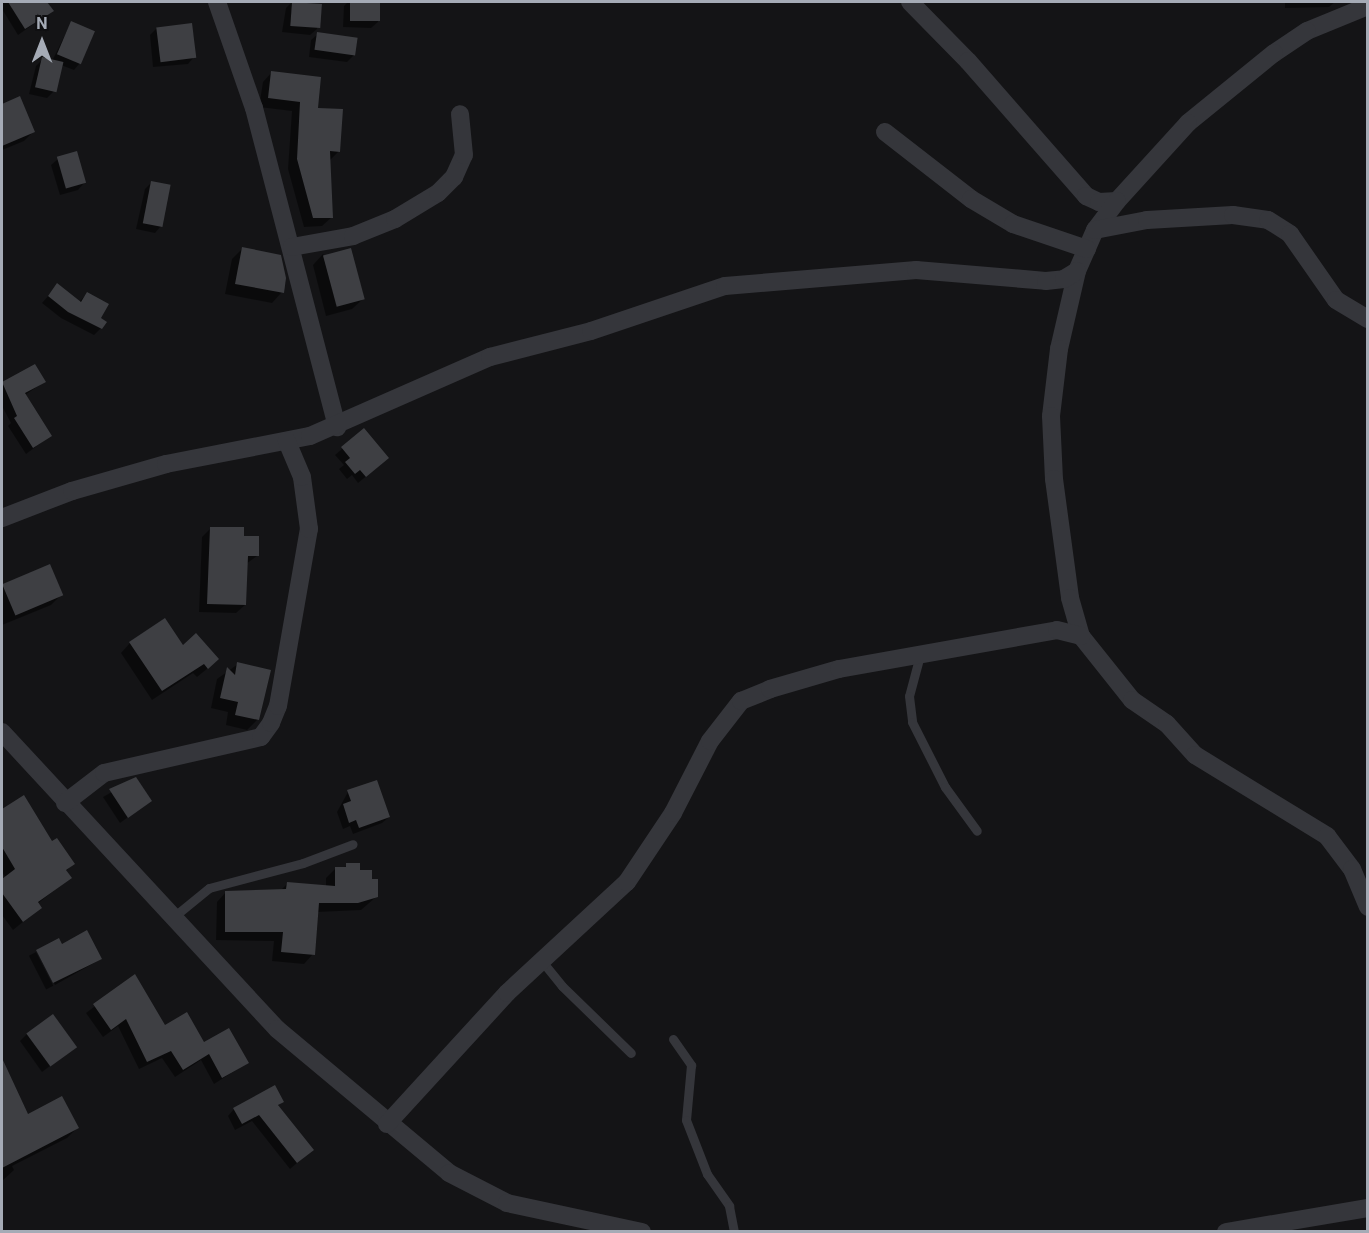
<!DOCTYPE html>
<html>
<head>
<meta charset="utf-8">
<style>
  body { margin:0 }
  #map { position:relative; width:1369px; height:1233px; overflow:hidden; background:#141416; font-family:Roboto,sans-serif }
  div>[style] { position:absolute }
  .shadow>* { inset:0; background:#0007; transform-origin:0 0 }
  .building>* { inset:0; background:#3e3f43; transform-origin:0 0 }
  .lane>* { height:9px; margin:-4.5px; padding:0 4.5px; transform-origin:4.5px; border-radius:4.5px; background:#35363b }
  .street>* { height:18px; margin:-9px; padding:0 9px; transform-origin:9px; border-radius:9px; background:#35363b }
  span { translate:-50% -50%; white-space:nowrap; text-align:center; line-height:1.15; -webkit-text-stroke:4.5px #0f0f11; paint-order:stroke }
  .frame { position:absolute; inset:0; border:3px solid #a5abb6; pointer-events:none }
  .north { position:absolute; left:12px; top:12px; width:60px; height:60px; -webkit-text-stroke:4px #0f0f11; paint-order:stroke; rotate:0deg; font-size:16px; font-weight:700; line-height:24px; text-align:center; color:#a5abb6 }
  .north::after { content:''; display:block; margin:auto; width:21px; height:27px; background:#a5abb6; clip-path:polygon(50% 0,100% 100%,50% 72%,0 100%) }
</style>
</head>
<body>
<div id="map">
  <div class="shadow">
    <div style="clip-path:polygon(2px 2px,46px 2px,52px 11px,18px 35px,2px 9px)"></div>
    <div style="clip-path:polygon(292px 2px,320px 5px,317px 29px,310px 35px,282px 32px,286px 8px)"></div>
    <div style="clip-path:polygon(348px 2px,378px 2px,378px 22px,371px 28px,343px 27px,344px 6px)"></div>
    <div style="clip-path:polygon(1285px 2px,1335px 2px,1329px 7px,1285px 8px)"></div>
    <div style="clip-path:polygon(71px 23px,80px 63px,74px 70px,61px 65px,54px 91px,47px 98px,29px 94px,36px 66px,43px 59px,52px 61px)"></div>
    <div style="clip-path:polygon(157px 28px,194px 57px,188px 64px,153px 67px,150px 35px)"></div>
    <div style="clip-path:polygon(318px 34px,354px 55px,347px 62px,309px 57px,311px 40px)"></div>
    <div style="clip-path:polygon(272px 72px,316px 109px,339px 151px,329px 161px,332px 217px,322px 226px,304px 227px,288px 169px,292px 111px,259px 107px,263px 82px)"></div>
    <div style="clip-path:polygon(19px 98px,33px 132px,24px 141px,2px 150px,2px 106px)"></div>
    <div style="clip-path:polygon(58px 159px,84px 183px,78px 190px,60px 195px,51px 165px)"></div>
    <div style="clip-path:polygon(152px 182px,161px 226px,155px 233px,136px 229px,145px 189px)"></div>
    <div style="clip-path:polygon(242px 249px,282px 292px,272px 303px,225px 294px,232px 259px)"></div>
    <div style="clip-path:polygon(323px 254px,363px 299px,352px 309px,326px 316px,313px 265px)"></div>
    <div style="clip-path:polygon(58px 285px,79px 302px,87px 294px,100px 318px,101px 328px,94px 335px,61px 318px,42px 303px)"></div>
    <div style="clip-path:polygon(35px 366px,44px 382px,25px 395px,50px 436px,26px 454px,8px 426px,11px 423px,2px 406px,2px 384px)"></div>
    <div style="clip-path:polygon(364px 430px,380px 465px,358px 483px,352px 475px,347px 479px,339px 469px,344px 465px,335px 455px)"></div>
    <div style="clip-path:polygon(211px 528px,243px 537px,257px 556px,246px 564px,245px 605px,236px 613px,199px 612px,202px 537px)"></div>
    <div style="clip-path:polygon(49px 566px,61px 595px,51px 605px,2px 625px,2px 586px)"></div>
    <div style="clip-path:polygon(196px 635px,208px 668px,197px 677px,193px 673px,152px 700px,121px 653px,130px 643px,183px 648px)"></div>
    <div style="clip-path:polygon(238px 664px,258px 719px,247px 730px,226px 725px,228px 712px,211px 708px,217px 679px)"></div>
    <div style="clip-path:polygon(135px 779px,150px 801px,120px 823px,103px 797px)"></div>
    <div style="clip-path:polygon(348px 792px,389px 817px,382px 823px,353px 834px,350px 826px,343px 829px,337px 812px)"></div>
    <div style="clip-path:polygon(24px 797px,52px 843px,73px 864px,65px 872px,70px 878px,37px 904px,40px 908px,13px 930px,2px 915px,2px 881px,6px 878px,2px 872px,2px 811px)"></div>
    <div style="clip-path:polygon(358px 865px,358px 872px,371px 880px,376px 897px,361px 910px,317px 912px,313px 954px,304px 964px,272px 961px,274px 941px,216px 940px,217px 902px,226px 892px,281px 890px,287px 884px,326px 887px,326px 878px,336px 868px)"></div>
    <div style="clip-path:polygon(59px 940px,61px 946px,101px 959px,55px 985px,37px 951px)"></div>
    <div style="left:36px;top:952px;width:38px;height:8px;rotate:63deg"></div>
    <div style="clip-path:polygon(135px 976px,164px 1027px,247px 1063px,214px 1084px,201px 1060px,175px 1077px,162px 1058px,139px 1069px,118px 1026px,103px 1037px,86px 1013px)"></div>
    <div style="clip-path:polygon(27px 1034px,75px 1047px,42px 1072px,20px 1041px)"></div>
    <div style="clip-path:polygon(7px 1074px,27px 1116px,77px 1128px,67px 1138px,12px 1166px,14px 1170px,2px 1181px,2px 1076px)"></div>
    <div style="clip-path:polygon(282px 1101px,278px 1106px,312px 1150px,290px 1169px,252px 1121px,235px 1130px,228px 1116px,234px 1109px)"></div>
  </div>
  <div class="building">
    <div style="clip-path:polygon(8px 2px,47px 2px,54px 11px,25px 29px)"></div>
    <div style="left:292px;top:2px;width:30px;height:24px;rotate:4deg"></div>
    <div style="left:350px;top:2px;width:30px;height:19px"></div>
    <div style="left:71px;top:21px;width:26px;height:36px;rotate:23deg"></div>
    <div style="left:192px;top:23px;width:35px;height:36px;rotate:83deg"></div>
    <div style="left:317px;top:32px;width:41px;height:18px;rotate:8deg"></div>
    <div style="left:42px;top:57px;width:22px;height:31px;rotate:13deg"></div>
    <div style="clip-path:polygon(271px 71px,321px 77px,318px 108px,343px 109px,340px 152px,330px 151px,333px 218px,313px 218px,297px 159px,300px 102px,268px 98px)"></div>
    <div style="clip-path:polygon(20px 96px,35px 132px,2px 146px,2px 104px)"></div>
    <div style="left:77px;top:151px;width:33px;height:21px;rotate:74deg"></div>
    <div style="left:151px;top:181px;width:20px;height:43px;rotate:11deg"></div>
    <div style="clip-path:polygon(242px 247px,281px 255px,286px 278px,284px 293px,235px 284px)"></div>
    <div style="left:351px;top:248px;width:53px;height:29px;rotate:75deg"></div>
    <div style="clip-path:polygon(57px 283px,81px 302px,87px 292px,109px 304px,101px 318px,107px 322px,102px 329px,68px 312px,48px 296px)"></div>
    <div style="clip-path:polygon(35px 364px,46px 382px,25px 393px,52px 436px,33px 448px,14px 418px,17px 416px,2px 382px)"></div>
    <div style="clip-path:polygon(364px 428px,389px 458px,366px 477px,360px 470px,355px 474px,345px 462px,350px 458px,341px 447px)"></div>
    <div style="clip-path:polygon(210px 527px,244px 527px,244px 536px,259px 536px,259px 556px,248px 556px,246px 605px,207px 604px)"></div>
    <div style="left:50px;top:564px;width:34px;height:52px;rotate:67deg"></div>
    <div style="clip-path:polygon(165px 618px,183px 645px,196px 633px,219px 659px,208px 669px,204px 664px,162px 691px,129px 642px)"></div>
    <div style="clip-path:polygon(237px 662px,271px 670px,259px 720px,235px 715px,238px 702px,220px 698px,227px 667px,235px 675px)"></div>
    <div style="clip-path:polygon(136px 777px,152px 801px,128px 818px,109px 789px)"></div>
    <div style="clip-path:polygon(377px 780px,390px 817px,359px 828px,356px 820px,349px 823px,343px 804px,351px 801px,347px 790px)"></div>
    <div style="clip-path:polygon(24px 795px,52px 841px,57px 838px,75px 864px,66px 870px,72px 878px,38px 902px,42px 908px,23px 922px,2px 893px,2px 879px,15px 869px,2px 847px,2px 809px)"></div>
    <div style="clip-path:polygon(346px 863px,360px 863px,360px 870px,372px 870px,372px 879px,378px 879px,378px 897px,358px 903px,319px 903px,315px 955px,281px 952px,283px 932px,225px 932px,225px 891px,286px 889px,287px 882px,335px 886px,335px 867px,346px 867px)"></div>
    <div style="clip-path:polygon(87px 930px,102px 959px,53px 983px,36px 950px,59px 938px,62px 944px)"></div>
    <div style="clip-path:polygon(135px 974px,165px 1025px,187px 1012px,204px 1042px,229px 1028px,249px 1063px,222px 1078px,209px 1054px,183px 1070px,171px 1051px,147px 1062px,126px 1019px,111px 1030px,93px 1004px)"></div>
    <div style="left:53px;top:1014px;width:41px;height:33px;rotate:54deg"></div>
    <div style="clip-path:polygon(2px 1058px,28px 1114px,62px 1096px,79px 1128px,2px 1168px)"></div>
    <div style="clip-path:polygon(275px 1085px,284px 1102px,278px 1105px,314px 1150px,297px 1163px,259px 1115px,242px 1124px,233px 1108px)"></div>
  </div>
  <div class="lane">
    <div style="left:920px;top:655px;width:42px;rotate:105deg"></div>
    <div style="left:909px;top:696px;width:26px;rotate:83deg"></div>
    <div style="left:912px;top:722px;width:73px;rotate:63.1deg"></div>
    <div style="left:945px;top:787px;width:54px;rotate:54deg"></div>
    <div style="left:171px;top:919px;width:49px;rotate:-39.2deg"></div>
    <div style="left:209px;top:888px;width:97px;rotate:-14.9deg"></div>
    <div style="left:303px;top:863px;width:53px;rotate:-20.8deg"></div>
    <div style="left:541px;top:960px;width:33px;rotate:51deg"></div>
    <div style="left:562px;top:986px;width:96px;rotate:44.2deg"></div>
    <div style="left:673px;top:1039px;width:32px;rotate:55deg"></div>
    <div style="left:691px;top:1065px;width:55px;rotate:95.2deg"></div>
    <div style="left:686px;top:1120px;width:58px;rotate:68.7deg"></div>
    <div style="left:707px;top:1174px;width:39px;rotate:55deg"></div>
    <div style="left:729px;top:1206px;width:26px;rotate:79deg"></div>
  </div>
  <div class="street">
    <div style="left:217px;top:2px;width:112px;rotate:70.8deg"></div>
    <div style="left:254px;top:108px;width:330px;rotate:75.4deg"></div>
    <div style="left:910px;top:2px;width:83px;rotate:45.5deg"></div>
    <div style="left:968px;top:61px;width:179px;rotate:48.8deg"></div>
    <div style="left:1086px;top:196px;width:14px;rotate:25deg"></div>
    <div style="left:1099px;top:202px;width:18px;rotate:-3deg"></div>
    <div style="left:1368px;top:6px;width:66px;rotate:157.7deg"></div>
    <div style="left:1307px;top:31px;width:40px;rotate:146deg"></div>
    <div style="left:1274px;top:53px;width:111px;rotate:140.9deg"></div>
    <div style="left:1188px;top:123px;width:105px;rotate:132.3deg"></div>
    <div style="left:1117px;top:201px;width:36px;rotate:127deg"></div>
    <div style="left:1095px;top:230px;width:45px;rotate:113.7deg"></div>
    <div style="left:1077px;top:271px;width:80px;rotate:103deg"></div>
    <div style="left:1059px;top:349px;width:67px;rotate:96.8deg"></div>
    <div style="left:1051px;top:416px;width:63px;rotate:87.3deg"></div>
    <div style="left:1054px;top:479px;width:120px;rotate:82.3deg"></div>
    <div style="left:1070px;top:598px;width:40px;rotate:74deg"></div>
    <div style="left:1081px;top:636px;width:82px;rotate:51.4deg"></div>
    <div style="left:1132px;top:700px;width:42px;rotate:34.4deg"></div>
    <div style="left:1167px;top:724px;width:42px;rotate:47.9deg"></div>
    <div style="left:1195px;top:755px;width:155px;rotate:31.5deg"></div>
    <div style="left:1327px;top:836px;width:41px;rotate:52.9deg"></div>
    <div style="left:1352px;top:869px;width:41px;rotate:67.2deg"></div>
    <div style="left:885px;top:132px;width:109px;rotate:37.9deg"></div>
    <div style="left:971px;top:199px;width:49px;rotate:30.8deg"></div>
    <div style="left:1013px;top:224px;width:78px;rotate:18.7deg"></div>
    <div style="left:1095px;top:230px;width:53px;rotate:-10.9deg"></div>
    <div style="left:1147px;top:220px;width:86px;rotate:-3.3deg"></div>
    <div style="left:1233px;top:215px;width:35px;rotate:8deg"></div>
    <div style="left:1268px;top:220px;width:26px;rotate:32deg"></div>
    <div style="left:1290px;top:234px;width:80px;rotate:55.1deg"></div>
    <div style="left:1336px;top:300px;width:37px;rotate:31deg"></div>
    <div style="left:292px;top:247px;width:62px;rotate:-10.2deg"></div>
    <div style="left:353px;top:236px;width:45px;rotate:-22deg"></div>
    <div style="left:395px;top:219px;width:50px;rotate:-31.2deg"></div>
    <div style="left:438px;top:193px;width:23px;rotate:-45deg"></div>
    <div style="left:454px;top:177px;width:24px;rotate:-66deg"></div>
    <div style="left:464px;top:155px;width:41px;rotate:-95.6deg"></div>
    <div style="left:2px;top:518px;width:75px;rotate:-21.1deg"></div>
    <div style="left:72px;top:491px;width:98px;rotate:-16deg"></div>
    <div style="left:166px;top:464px;width:147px;rotate:-11deg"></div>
    <div style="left:310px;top:436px;width:197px;rotate:-23.7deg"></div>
    <div style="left:490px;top:357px;width:104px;rotate:-14.4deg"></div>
    <div style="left:591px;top:331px;width:141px;rotate:-18.6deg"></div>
    <div style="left:725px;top:286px;width:192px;rotate:-4.8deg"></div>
    <div style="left:916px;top:270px;width:130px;rotate:4.8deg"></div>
    <div style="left:1046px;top:281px;width:18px;rotate:-6deg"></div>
    <div style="left:1064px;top:279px;width:15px;rotate:-32deg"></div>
    <div style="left:2px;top:732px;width:405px;rotate:47.2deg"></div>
    <div style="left:277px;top:1029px;width:224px;rotate:39.9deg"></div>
    <div style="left:449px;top:1173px;width:65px;rotate:27.3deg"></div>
    <div style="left:507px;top:1203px;width:138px;rotate:12.1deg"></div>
    <div style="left:65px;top:803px;width:49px;rotate:-37.6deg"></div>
    <div style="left:104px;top:773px;width:161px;rotate:-12.9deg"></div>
    <div style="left:261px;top:737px;width:17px;rotate:-54deg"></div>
    <div style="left:271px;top:723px;width:18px;rotate:-68deg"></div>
    <div style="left:278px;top:706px;width:180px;rotate:-80.1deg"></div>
    <div style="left:309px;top:529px;width:52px;rotate:-97.7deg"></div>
    <div style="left:302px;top:477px;width:39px;rotate:-113deg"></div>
    <div style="left:387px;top:1124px;width:178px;rotate:-47.5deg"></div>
    <div style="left:507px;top:993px;width:163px;rotate:-42.8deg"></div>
    <div style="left:627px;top:882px;width:83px;rotate:-56.3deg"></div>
    <div style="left:673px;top:813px;width:81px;rotate:-62.8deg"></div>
    <div style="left:710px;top:741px;width:51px;rotate:-52.2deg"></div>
    <div style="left:741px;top:701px;width:31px;rotate:-22deg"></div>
    <div style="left:770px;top:689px;width:72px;rotate:-16.2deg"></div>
    <div style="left:839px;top:669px;width:221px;rotate:-10.1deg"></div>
    <div style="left:1057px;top:630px;width:25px;rotate:14deg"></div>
    <div style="left:1226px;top:1232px;width:144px;rotate:-9.6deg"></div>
  </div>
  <div class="frame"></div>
  <div class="north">N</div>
</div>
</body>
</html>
